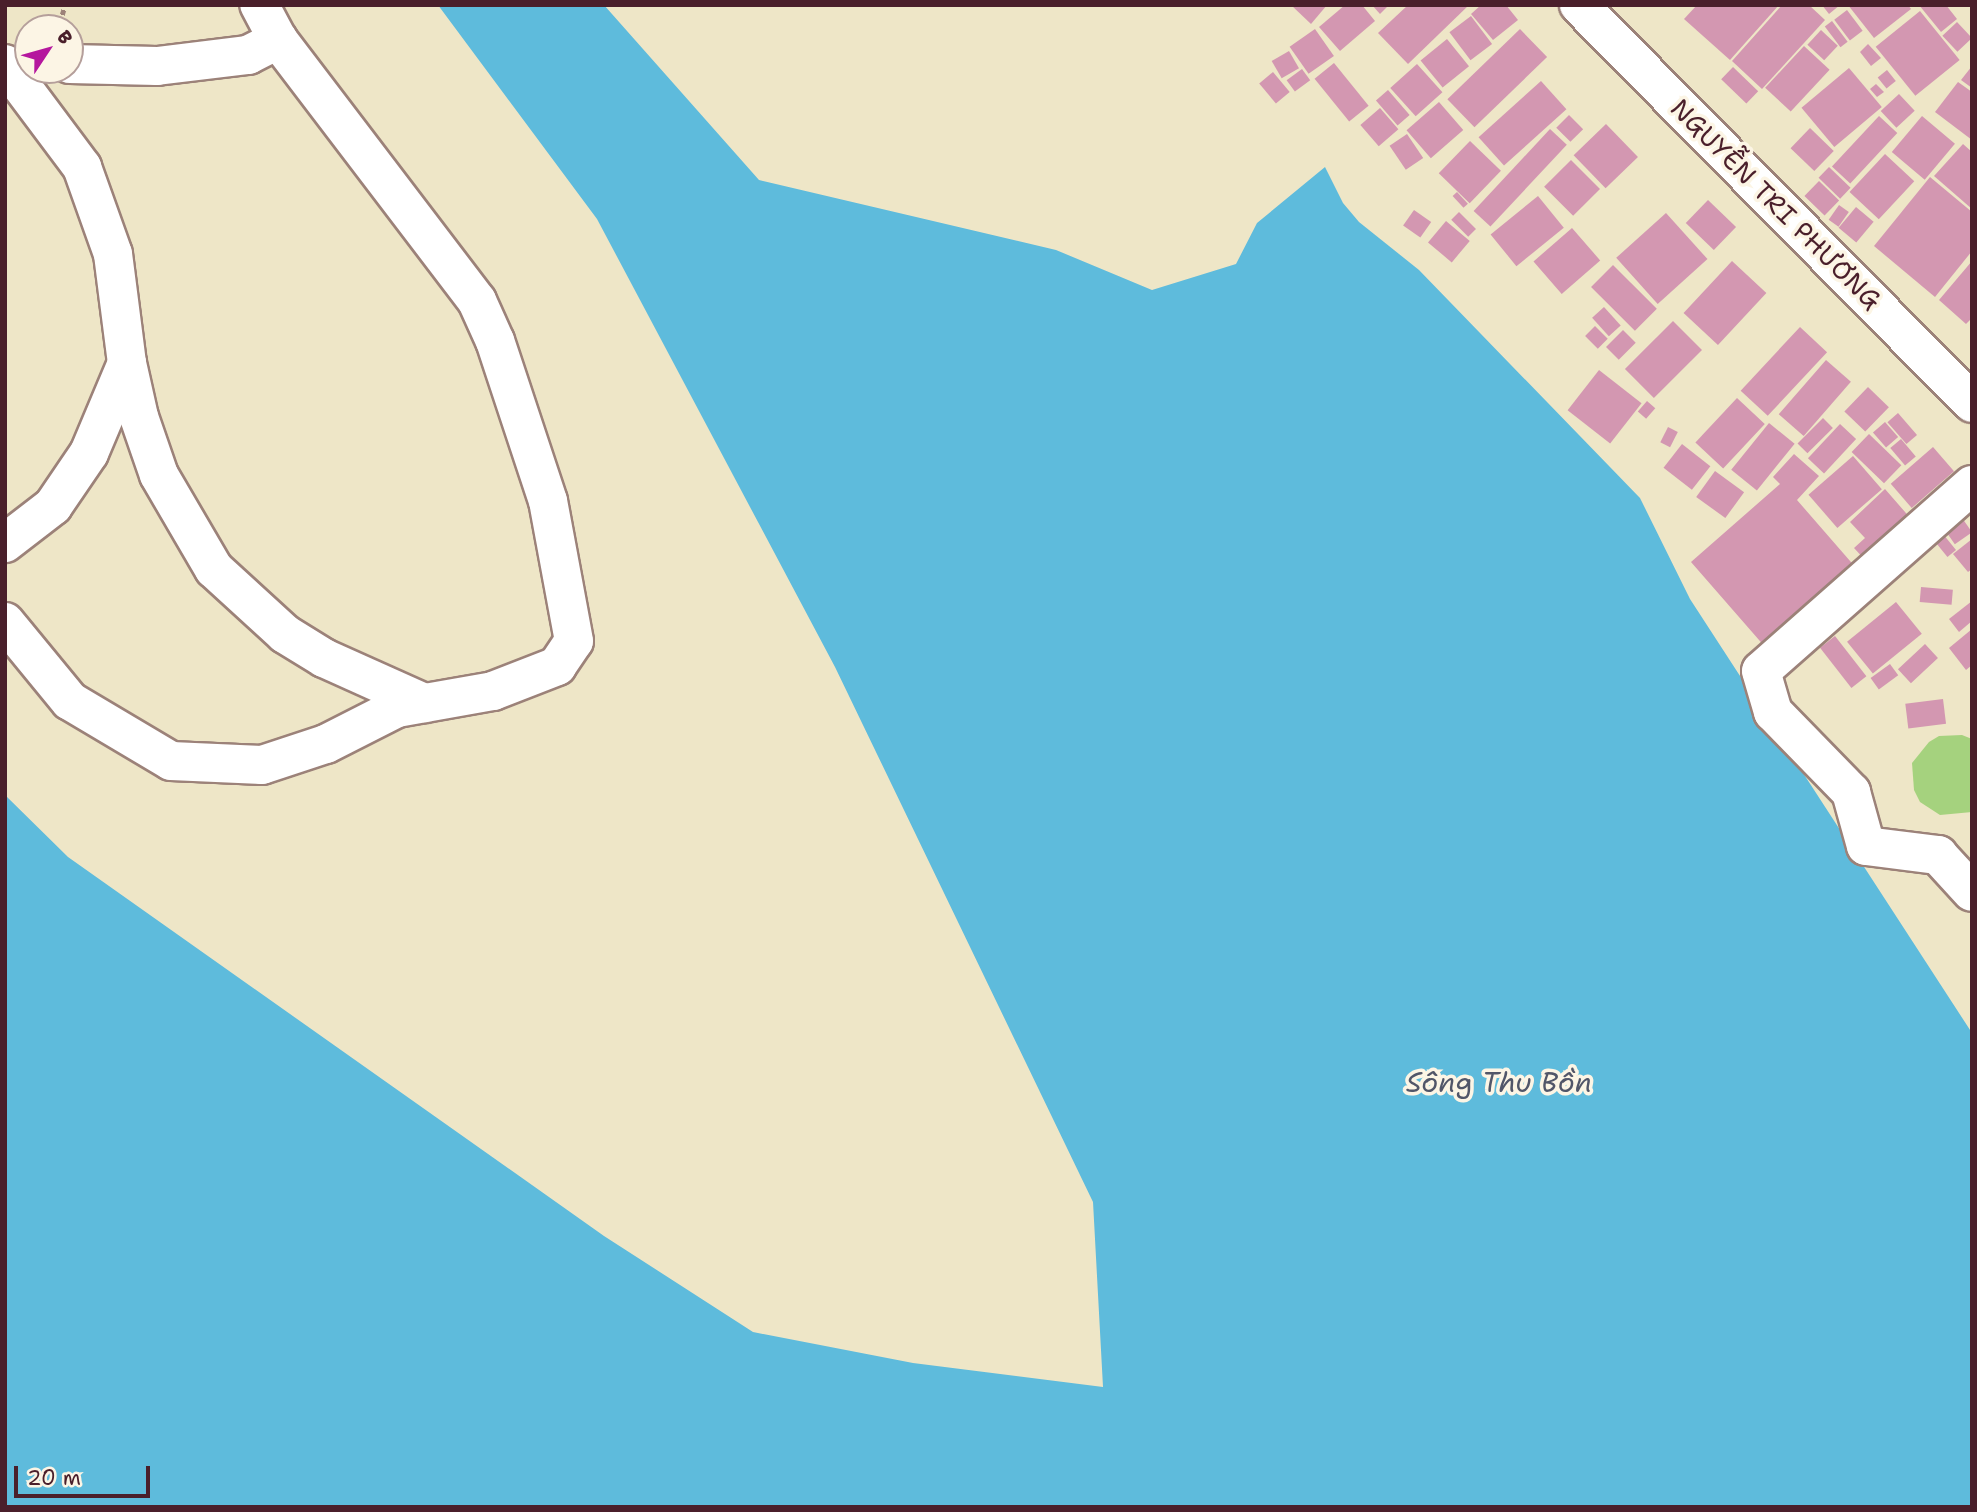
<!DOCTYPE html>
<html>
<head>
<meta charset="utf-8">
<style>
  body { margin:0 }
  #map { position:relative; width:1977px; height:1512px; overflow:hidden; background:#eee6c7; font-family:"Shantell Sans",sans-serif }
  div>[style] { position:absolute }
  .green>* { inset:0; background:#a5d27e }
  .water>* { inset:0; background:#5ebbdc }
  .building>* { inset:0; background:#d397b1; transform-origin:0 0 }
  .path>* { height:4.5px; margin-top:-2.25px; transform-origin:0; background:repeating-linear-gradient(90deg,#9c8279 0 5px,transparent 0 10px) }
  .roads { filter:drop-shadow(2px 0 #9c8279) drop-shadow(-2px 0 #9c8279) drop-shadow(0 2px #9c8279) drop-shadow(0 -2px #9c8279) }
  .minor>* { height:38px; margin:-19px; padding:0 19px; transform-origin:19px; border-radius:19px; background:#fff }
  span { translate:-50% -50%; white-space:nowrap; text-align:center; line-height:1.15; -webkit-text-stroke:7px #fcf5e5; paint-order:stroke }
  .street-label { font-size:26px; color:#4a1f2b }
  .water-label { font-size:28px; color:#515669; font-style:italic }
  .frame { position:absolute; inset:0; border:7px solid #4a1f2b; pointer-events:none }
  .north { position:absolute; left:14px; top:14px; width:70px; height:70px; box-sizing:border-box; background:#fcf5e5; border:2px solid #b59f9b; border-radius:50%; rotate:54deg; font-size:19px; font-weight:700; line-height:28px; text-align:center; color:#4a1f2b }
  .north::after { content:''; display:block; margin:auto; width:24px; height:32px; background:#b5179e; clip-path:polygon(50% 0,100% 100%,50% 72%,0 100%) }
  .scale { position:absolute; left:14px; top:1466px; width:136px; height:32px; box-sizing:border-box; border:4px solid #4a1f2b; border-top:0; padding-left:9px; font-size:21px; line-height:24px; white-space:nowrap; color:#4a1f2b; -webkit-text-stroke:5px #fcf5e5; paint-order:stroke }
</style>
</head>
<body>
<div id="map">
  <div class="green">
    <div style="clip-path:polygon(1962px 735px,1972px 739px,1972px 812px,1940px 815px,1920px 802px,1914px 790px,1912px 763px,1929px 742px,1939px 736px)"></div>
  </div>
  <div class="water">
    <div style="clip-path:polygon(438px 5px,604px 5px,759px 180px,1056px 250px,1152px 290px,1236px 264px,1257px 223px,1325px 167px,1343px 203px,1359px 222px,1419px 270px,1640px 498px,1690px 599px,1972px 1033px,1972px 1507px,5px 1507px,5px 795px,68px 857px,604px 1236px,753px 1332px,913px 1363px,1103px 1387px,1093px 1202px,835px 667px,597px 219px)"></div>
  </div>
  <div class="building">
    <div style="clip-path:polygon(1291px 5px,1327px 5px,1311px 24px)"></div>
    <div style="clip-path:polygon(1345px 5px,1362px 5px,1375px 21px,1340px 51px,1319px 27px)"></div>
    <div style="clip-path:polygon(1372px 5px,1389px 5px,1380px 14px)"></div>
    <div style="clip-path:polygon(1408px 5px,1469px 5px,1408px 64px,1378px 33px)"></div>
    <div style="clip-path:polygon(1481px 5px,1506px 5px,1518px 20px,1493px 40px,1471px 14px)"></div>
    <div style="clip-path:polygon(1697px 5px,1779px 5px,1730px 60px,1684px 19px)"></div>
    <div style="clip-path:polygon(1782px 5px,1809px 5px,1825px 20px,1762px 89px,1732px 61px)"></div>
    <div style="clip-path:polygon(1822px 5px,1840px 5px,1829px 14px)"></div>
    <div style="clip-path:polygon(1848px 5px,1908px 5px,1911px 9px,1874px 38px)"></div>
    <div style="clip-path:polygon(1919px 5px,1946px 5px,1957px 19px,1941px 32px)"></div>
    <div style="left:1847px;top:10px;width:26px;height:16px;rotate:53deg"></div>
    <div style="left:1920px;top:11px;width:63px;height:57px;rotate:51deg"></div>
    <div style="left:1471px;top:16px;width:35px;height:27px;rotate:53deg"></div>
    <div style="left:1832px;top:21px;width:26px;height:9px;rotate:53deg"></div>
    <div style="left:1957px;top:22px;width:22px;height:20px;rotate:47deg"></div>
    <div style="left:1315px;top:29px;width:33px;height:31px;rotate:55deg"></div>
    <div style="left:1520px;top:29px;width:39px;height:101px;rotate:46deg"></div>
    <div style="left:1821px;top:30px;width:23px;height:20px;rotate:43deg"></div>
    <div style="left:1447px;top:39px;width:35px;height:34px;rotate:51deg"></div>
    <div style="clip-path:polygon(1868px 44px,1881px 58px,1871px 66px,1860px 52px)"></div>
    <div style="left:1804px;top:46px;width:35px;height:57px;rotate:43deg"></div>
    <div style="left:1289px;top:51px;width:20px;height:20px;rotate:60deg"></div>
    <div style="left:1334px;top:63px;width:55px;height:25px;rotate:51deg"></div>
    <div style="left:1417px;top:64px;width:38px;height:36px;rotate:48deg"></div>
    <div style="clip-path:polygon(1972px 66px,1972px 88px,1961px 80px)"></div>
    <div style="left:1733px;top:67px;width:35px;height:17px;rotate:44deg"></div>
    <div style="left:1849px;top:68px;width:51px;height:62px;rotate:50deg"></div>
    <div style="left:1302px;top:69px;width:14px;height:19px;rotate:54deg"></div>
    <div style="left:1887px;top:70px;width:14px;height:12px;rotate:51deg"></div>
    <div style="left:1273px;top:72px;width:26px;height:18px;rotate:50deg"></div>
    <div style="left:1541px;top:81px;width:38px;height:84px;rotate:48deg"></div>
    <div style="clip-path:polygon(1958px 82px,1972px 92px,1972px 140px,1935px 112px)"></div>
    <div style="clip-path:polygon(1876px 84px,1884px 92px,1877px 97px,1870px 89px)"></div>
    <div style="left:1388px;top:90px;width:33px;height:16px;rotate:49deg"></div>
    <div style="left:1899px;top:94px;width:23px;height:25px;rotate:47deg"></div>
    <div style="left:1439px;top:102px;width:37px;height:43px;rotate:49deg"></div>
    <div style="left:1380px;top:108px;width:28px;height:26px;rotate:49deg"></div>
    <div style="left:1569px;top:115px;width:20px;height:18px;rotate:45deg"></div>
    <div style="left:1879px;top:116px;width:25px;height:69px;rotate:43deg"></div>
    <div style="left:1922px;top:116px;width:43px;height:47px;rotate:40deg"></div>
    <div style="left:1606px;top:124px;width:46px;height:45px;rotate:46deg"></div>
    <div style="left:1810px;top:128px;width:33px;height:28px;rotate:44deg"></div>
    <div style="left:1550px;top:129px;width:23px;height:112px;rotate:43deg"></div>
    <div style="left:1407px;top:134px;width:29px;height:21px;rotate:56deg"></div>
    <div style="left:1470px;top:141px;width:43px;height:45px;rotate:44deg"></div>
    <div style="clip-path:polygon(1963px 144px,1972px 152px,1972px 209px,1934px 176px)"></div>
    <div style="left:1885px;top:154px;width:40px;height:52px;rotate:43deg"></div>
    <div style="left:1571px;top:160px;width:41px;height:38px;rotate:45deg"></div>
    <div style="left:1829px;top:167px;width:30px;height:15px;rotate:44deg"></div>
    <div style="clip-path:polygon(1930px 177px,1972px 212px,1972px 251px,1935px 297px,1874px 246px)"></div>
    <div style="left:1819px;top:181px;width:28px;height:21px;rotate:44deg"></div>
    <div style="left:1457px;top:192px;width:16px;height:6px;rotate:47deg"></div>
    <div style="left:1538px;top:196px;width:41px;height:61px;rotate:51deg"></div>
    <div style="left:1708px;top:200px;width:39px;height:32px;rotate:44deg"></div>
    <div style="left:1839px;top:205px;width:12px;height:18px;rotate:35deg"></div>
    <div style="left:1856px;top:207px;width:23px;height:27px;rotate:40deg"></div>
    <div style="left:1414px;top:210px;width:21px;height:19px;rotate:35deg"></div>
    <div style="left:1459px;top:212px;width:24px;height:11px;rotate:45deg"></div>
    <div style="left:1666px;top:213px;width:62px;height:67px;rotate:48deg"></div>
    <div style="left:1446px;top:221px;width:31px;height:28px;rotate:40deg"></div>
    <div style="left:1572px;top:228px;width:43px;height:51px;rotate:49deg"></div>
    <div style="left:1732px;top:261px;width:47px;height:71px;rotate:43deg"></div>
    <div style="clip-path:polygon(1972px 261px,1972px 318px,1966px 324px,1939px 300px)"></div>
    <div style="left:1613px;top:265px;width:62px;height:31px;rotate:45deg"></div>
    <div style="left:1604px;top:307px;width:25px;height:16px;rotate:48deg"></div>
    <div style="left:1673px;top:321px;width:41px;height:68px;rotate:45deg"></div>
    <div style="left:1595px;top:326px;width:18px;height:14px;rotate:45deg"></div>
    <div style="left:1800px;top:327px;width:37px;height:87px;rotate:43deg"></div>
    <div style="left:1623px;top:330px;width:18px;height:24px;rotate:45deg"></div>
    <div style="left:1826px;top:360px;width:33px;height:72px;rotate:41deg"></div>
    <div style="left:1599px;top:370px;width:54px;height:51px;rotate:38deg"></div>
    <div style="left:1868px;top:387px;width:29px;height:34px;rotate:44deg"></div>
    <div style="left:1737px;top:398px;width:38px;height:61px;rotate:43deg"></div>
    <div style="left:1647px;top:401px;width:11px;height:14px;rotate:41deg"></div>
    <div style="left:1898px;top:413px;width:29px;height:14px;rotate:49deg"></div>
    <div style="left:1823px;top:418px;width:14px;height:36px;rotate:45deg"></div>
    <div style="left:1885px;top:422px;width:20px;height:16px;rotate:49deg"></div>
    <div style="left:1769px;top:423px;width:33px;height:60px;rotate:39deg"></div>
    <div style="left:1840px;top:424px;width:22px;height:47px;rotate:43deg"></div>
    <div style="left:1668px;top:427px;width:11px;height:17px;rotate:27deg"></div>
    <div style="left:1869px;top:434px;width:45px;height:25px;rotate:44deg"></div>
    <div style="left:1901px;top:439px;width:23px;height:14px;rotate:50deg"></div>
    <div style="left:1682px;top:444px;width:36px;height:30px;rotate:38deg"></div>
    <div style="left:1933px;top:447px;width:32px;height:56px;rotate:49deg"></div>
    <div style="clip-path:polygon(1794px 454px,1819px 476px,1797px 500px,1857px 569px,1766px 648px,1691px 562px,1780px 484px,1773px 477px)"></div>
    <div style="left:1853px;top:456px;width:44px;height:59px;rotate:49deg"></div>
    <div style="left:1715px;top:471px;width:36px;height:32px;rotate:36deg"></div>
    <div style="clip-path:polygon(1885px 489px,1912px 520px,1866px 561px,1854px 548px,1865px 538px,1850px 522px)"></div>
    <div style="left:1960px;top:515px;width:21px;height:21px;rotate:55deg"></div>
    <div style="left:1939px;top:529px;width:27px;height:11px;rotate:51deg"></div>
    <div style="clip-path:polygon(1972px 539px,1972px 569px,1968px 572px,1953px 554px)"></div>
    <div style="left:1921px;top:587px;width:32px;height:15px;rotate:5deg"></div>
    <div style="clip-path:polygon(1972px 601px,1972px 621px,1959px 632px,1949px 619px)"></div>
    <div style="left:1896px;top:602px;width:41px;height:63px;rotate:51deg"></div>
    <div style="clip-path:polygon(1972px 629px,1972px 665px,1966px 670px,1949px 648px)"></div>
    <div style="left:1835px;top:636px;width:51px;height:19px;rotate:52deg"></div>
    <div style="left:1925px;top:644px;width:19px;height:37px;rotate:47deg"></div>
    <div style="left:1890px;top:664px;width:14px;height:24px;rotate:54deg"></div>
    <div style="left:1943px;top:699px;width:25px;height:38px;rotate:83deg"></div>
  </div>
  <div class="path">
    <div style="left:59px;top:24px;width:20px;rotate:-72deg"></div>
  </div>
  <div class="roads">
    <div class="minor">
      <div style="left:1579px;top:5px;width:559px;rotate:45.36deg"></div>
      <div style="left:5px;top:64px;width:129px;rotate:53.2deg"></div>
      <div style="left:82px;top:167px;width:92px;rotate:70.4deg"></div>
      <div style="left:113px;top:254px;width:110px;rotate:82.7deg"></div>
      <div style="left:127px;top:363px;width:98px;rotate:112.9deg"></div>
      <div style="left:89px;top:453px;width:64px;rotate:124.2deg"></div>
      <div style="left:53px;top:506px;width:61px;rotate:142.4deg"></div>
      <div style="left:70px;top:64px;width:87px;rotate:1.3deg"></div>
      <div style="left:157px;top:66px;width:92px;rotate:-6.9deg"></div>
      <div style="left:248px;top:55px;width:34px;rotate:-27deg"></div>
      <div style="left:127px;top:363px;width:55px;rotate:77.5deg"></div>
      <div style="left:139px;top:417px;width:61px;rotate:71deg"></div>
      <div style="left:159px;top:475px;width:109px;rotate:59.7deg"></div>
      <div style="left:214px;top:569px;width:96px;rotate:42.5deg"></div>
      <div style="left:285px;top:634px;width:46px;rotate:31.6deg"></div>
      <div style="left:324px;top:658px;width:110px;rotate:24.2deg"></div>
      <div style="left:1972px;top:485px;width:281px;rotate:138.6deg"></div>
      <div style="left:1761px;top:671px;width:43px;rotate:73.7deg"></div>
      <div style="left:1773px;top:712px;width:112px;rotate:45.7deg"></div>
      <div style="left:1851px;top:792px;width:56px;rotate:74.5deg"></div>
      <div style="left:1866px;top:846px;width:73px;rotate:7.1deg"></div>
      <div style="left:1938px;top:855px;width:50px;rotate:47.4deg"></div>
      <div style="left:5px;top:622px;width:102px;rotate:50.6deg"></div>
      <div style="left:70px;top:701px;width:117px;rotate:30.7deg"></div>
      <div style="left:171px;top:761px;width:91px;rotate:2.5deg"></div>
      <div style="left:262px;top:765px;width:67px;rotate:-18.2deg"></div>
      <div style="left:326px;top:744px;width:80px;rotate:-26.9deg"></div>
      <div style="left:397px;top:708px;width:97px;rotate:-10deg"></div>
      <div style="left:493px;top:691px;width:69px;rotate:-21.3deg"></div>
      <div style="left:557px;top:666px;width:30px;rotate:-56deg"></div>
      <div style="left:574px;top:641px;width:142px;rotate:-100.5deg"></div>
      <div style="left:548px;top:501px;width:169px;rotate:-108.3deg"></div>
      <div style="left:495px;top:341px;width:44px;rotate:-114.2deg"></div>
      <div style="left:477px;top:301px;width:328px;rotate:-127.3deg"></div>
      <div style="left:278px;top:40px;width:40px;rotate:-118deg"></div>
    </div>
  </div>
  <div class="street-label">
    <span style="left:1776px;top:204px;rotate:45deg">NGUYỄN TRI PHƯƠNG</span>
  </div>
  <div class="water-label">
    <span style="left:1499px;top:1082px">Sông Thu Bồn</span>
  </div>
  <div class="frame"></div>
  <div class="north">B</div>
  <div class="scale">20 m</div>
</div>
</body>
</html>
